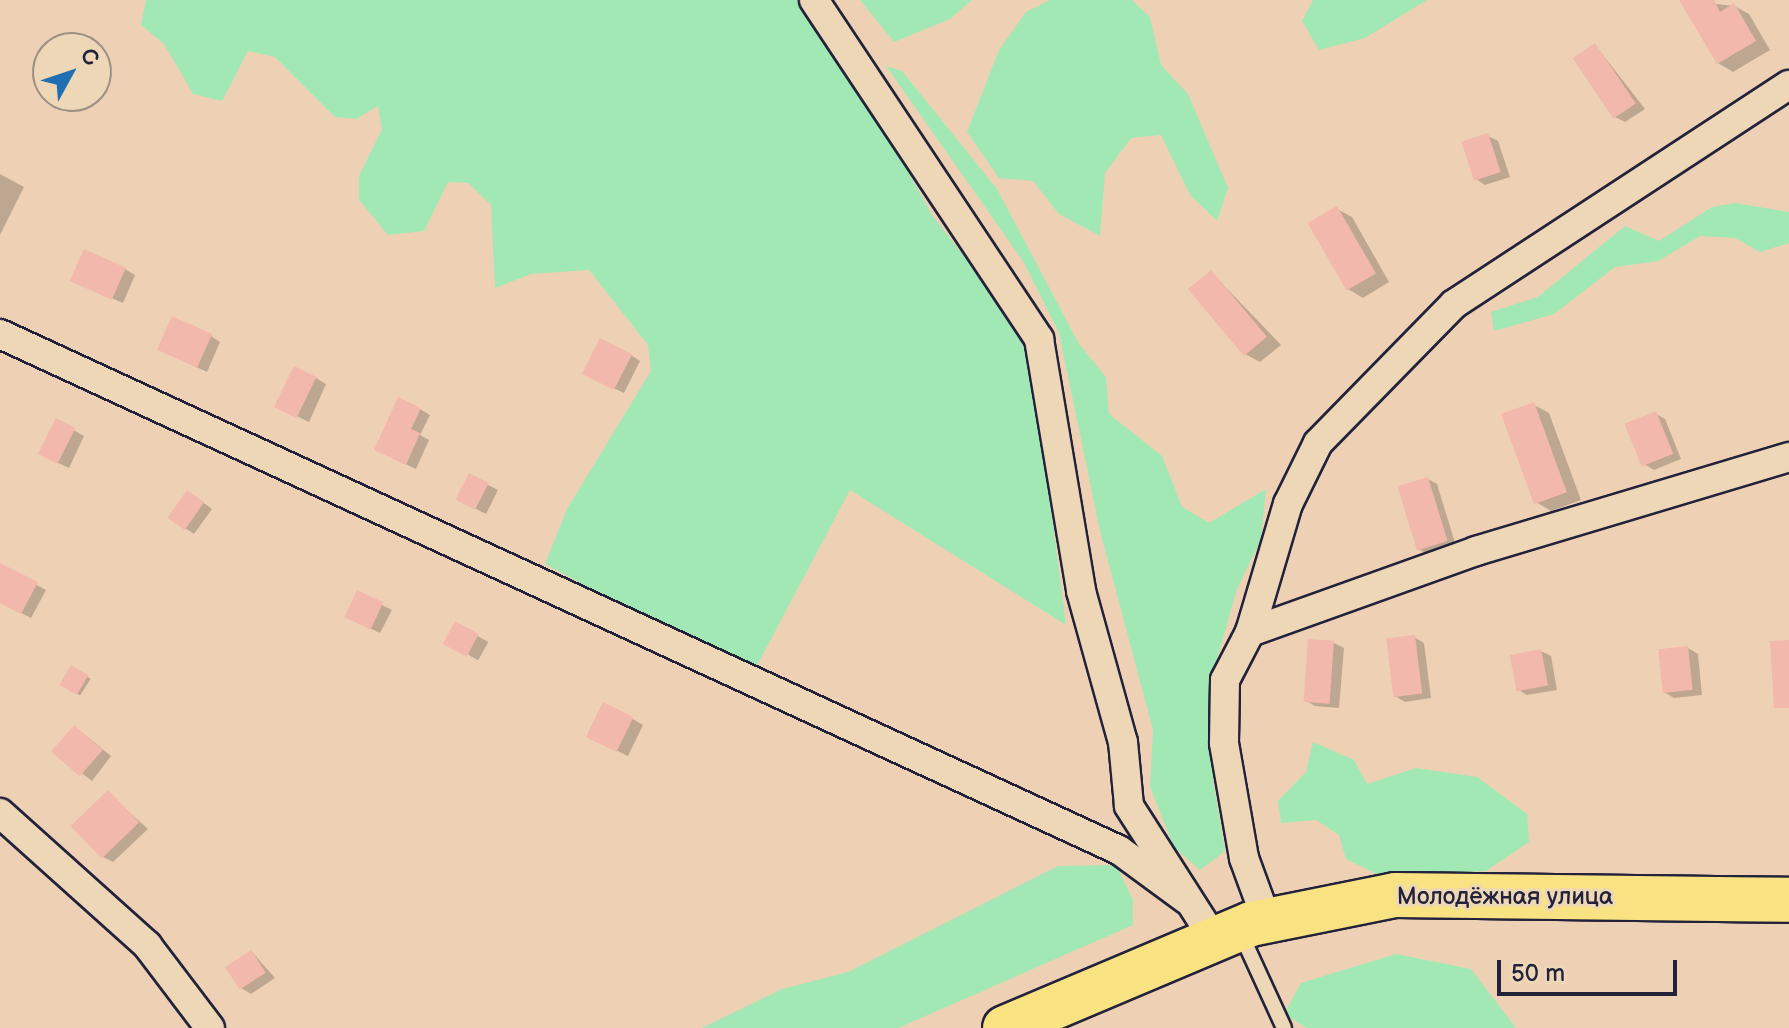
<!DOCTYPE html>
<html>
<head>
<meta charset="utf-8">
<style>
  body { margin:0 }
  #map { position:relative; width:1789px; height:1028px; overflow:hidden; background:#eed1b4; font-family:"Balsamiq Sans",sans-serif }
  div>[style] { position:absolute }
  .green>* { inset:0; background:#a2e8b4 }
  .shadow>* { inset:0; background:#0003; transform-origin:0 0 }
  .building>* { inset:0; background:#f2b8ab; transform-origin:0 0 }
  .roads { filter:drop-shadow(2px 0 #22223b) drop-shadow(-2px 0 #22223b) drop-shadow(0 2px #22223b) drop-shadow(0 -2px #22223b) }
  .lane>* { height:14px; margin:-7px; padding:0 7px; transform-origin:7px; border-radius:7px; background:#edd7b6 }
  .street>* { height:28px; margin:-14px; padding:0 14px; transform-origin:14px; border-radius:14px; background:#edd7b6 }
  .primary>* { height:44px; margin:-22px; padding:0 22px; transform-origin:22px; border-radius:22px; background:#f8e281 }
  span { translate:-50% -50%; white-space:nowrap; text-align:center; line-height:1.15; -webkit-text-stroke:6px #edd7b6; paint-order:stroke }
  .street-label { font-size:24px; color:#22223b }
  .north { position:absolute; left:32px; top:32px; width:80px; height:80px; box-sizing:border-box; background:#edd7b6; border:2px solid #9c8f85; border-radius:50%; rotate:50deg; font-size:22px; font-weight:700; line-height:32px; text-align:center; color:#22223b }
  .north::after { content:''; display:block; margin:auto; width:28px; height:36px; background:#1f6fb2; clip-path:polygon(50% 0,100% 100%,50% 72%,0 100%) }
  .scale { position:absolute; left:1497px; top:960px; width:180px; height:36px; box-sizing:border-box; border:4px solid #22223b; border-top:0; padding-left:10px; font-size:24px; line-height:28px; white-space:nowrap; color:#22223b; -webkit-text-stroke:6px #edd7b6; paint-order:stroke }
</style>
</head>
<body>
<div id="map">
  <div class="green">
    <div style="clip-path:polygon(146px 0,806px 0,836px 41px,932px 215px,1018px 325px,1033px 370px,1066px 625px,850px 490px,752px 675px,545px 564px,567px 509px,651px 371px,648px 345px,589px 270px,531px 274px,495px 288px,491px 205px,468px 183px,448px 182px,424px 231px,388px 235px,359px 200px,359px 176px,382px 129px,378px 106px,356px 119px,335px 117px,275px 57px,248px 51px,222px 101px,193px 94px,164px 44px,141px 25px)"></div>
    <div style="clip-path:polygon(860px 0,972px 0,950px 19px,894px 42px)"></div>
    <div style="clip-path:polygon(1050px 0,1132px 0,1150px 17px,1161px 65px,1188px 94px,1228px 188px,1217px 221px,1190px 195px,1161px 135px,1131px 138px,1105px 173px,1100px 236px,1059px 214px,1033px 181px,999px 178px,967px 132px,999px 50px,1026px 12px)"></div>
    <div style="clip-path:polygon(1313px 0,1427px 0,1365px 38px,1319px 50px,1302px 21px)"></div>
    <div style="clip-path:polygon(886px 66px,902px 71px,997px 189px,1079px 344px,1106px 377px,1109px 414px,1162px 456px,1182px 507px,1209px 523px,1266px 489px,1261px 539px,1237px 589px,1210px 684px,1213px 780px,1225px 851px,1200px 870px,1174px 847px,1150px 787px,1153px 730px,1100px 531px,1059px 333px,1023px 261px)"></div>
    <div style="clip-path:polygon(1735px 203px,1789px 212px,1789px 243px,1760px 252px,1735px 238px,1700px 236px,1658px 261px,1615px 267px,1554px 314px,1494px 331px,1491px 312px,1538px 297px,1625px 226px,1659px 241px,1712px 207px)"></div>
    <div style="clip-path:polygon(1313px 742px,1354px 760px,1367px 784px,1416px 768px,1477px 777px,1527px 814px,1529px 842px,1486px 871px,1383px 877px,1346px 859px,1339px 835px,1316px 820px,1281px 823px,1278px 801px,1306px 772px)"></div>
    <div style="clip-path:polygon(1116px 865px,1133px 900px,1133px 925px,898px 1028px,702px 1028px,782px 989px,848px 972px,1058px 866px)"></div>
    <div style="clip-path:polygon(1396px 954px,1471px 969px,1516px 1028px,1307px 1028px,1284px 1014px,1301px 983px)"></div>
  </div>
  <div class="shadow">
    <div style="clip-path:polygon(1681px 0,1734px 6px,1749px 14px,1770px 50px,1733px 72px,1718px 63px)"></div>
    <div style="clip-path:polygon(1596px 46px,1645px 109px,1625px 122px,1615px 117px)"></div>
    <div style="clip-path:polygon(1488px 136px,1498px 141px,1510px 177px,1485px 185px,1476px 179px)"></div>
    <div style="clip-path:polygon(0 174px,24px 187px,0 235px)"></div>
    <div style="clip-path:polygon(1337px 209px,1352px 217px,1389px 282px,1363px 298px,1348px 289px)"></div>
    <div style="clip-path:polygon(125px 269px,135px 275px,123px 303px,82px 285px)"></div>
    <div style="clip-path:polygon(1211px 272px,1281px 345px,1260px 362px,1245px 354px)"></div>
    <div style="clip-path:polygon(211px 336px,220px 342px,207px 372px,169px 354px)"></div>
    <div style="clip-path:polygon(631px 355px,640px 361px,624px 393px,595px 379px)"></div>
    <div style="clip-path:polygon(316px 378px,326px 384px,309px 422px,288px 412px)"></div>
    <div style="clip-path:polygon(1534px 405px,1549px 413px,1581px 500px,1551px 511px,1536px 502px)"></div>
    <div style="clip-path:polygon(420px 409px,430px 415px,420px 435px,429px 440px,416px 469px,386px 455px)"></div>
    <div style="clip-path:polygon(1656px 414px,1665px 419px,1681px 459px,1654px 470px,1644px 464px)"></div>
    <div style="clip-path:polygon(57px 421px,84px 436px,69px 468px,50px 459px)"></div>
    <div style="clip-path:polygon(470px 476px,498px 490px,486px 514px,468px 505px)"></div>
    <div style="clip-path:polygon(1428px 479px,1437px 484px,1456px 546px,1428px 554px,1418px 549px)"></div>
    <div style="clip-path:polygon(197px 498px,212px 509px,194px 534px,185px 528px)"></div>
    <div style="clip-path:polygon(0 565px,46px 590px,31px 618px,0 602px)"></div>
    <div style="clip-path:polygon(358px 593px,392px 610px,380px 633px,357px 622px)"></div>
    <div style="left:456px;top:624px;width:37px;height:21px;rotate:29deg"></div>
    <div style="clip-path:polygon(1414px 637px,1424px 643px,1431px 698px,1405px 702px,1395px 696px)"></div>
    <div style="clip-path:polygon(1334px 643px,1344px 648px,1339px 708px,1315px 706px,1305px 700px)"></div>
    <div style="clip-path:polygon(1688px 648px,1698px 654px,1702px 695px,1674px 698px,1664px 692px)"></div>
    <div style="clip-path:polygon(1541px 651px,1551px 656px,1557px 690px,1527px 695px,1517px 689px)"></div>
    <div style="left:72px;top:667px;width:22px;height:20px;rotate:32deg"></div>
    <div style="clip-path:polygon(633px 719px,643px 725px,628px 756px,599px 742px)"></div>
    <div style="clip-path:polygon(84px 734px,111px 756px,92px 781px,56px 753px)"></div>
    <div style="clip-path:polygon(108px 793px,148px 829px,113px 862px,103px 857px)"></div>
    <div style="clip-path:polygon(252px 952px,275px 978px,251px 994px,241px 988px)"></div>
  </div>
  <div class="building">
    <div style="clip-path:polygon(1679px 0,1714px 0,1720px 12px,1734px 3px,1756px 41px,1717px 64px)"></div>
    <div style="left:1595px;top:43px;width:73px;height:27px;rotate:56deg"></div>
    <div style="left:1488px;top:133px;width:41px;height:28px;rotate:72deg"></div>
    <div style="left:1337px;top:206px;width:78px;height:34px;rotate:60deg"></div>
    <div style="left:84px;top:249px;width:46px;height:35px;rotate:24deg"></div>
    <div style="left:1211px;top:270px;width:87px;height:30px;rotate:50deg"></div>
    <div style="left:172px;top:316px;width:44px;height:37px;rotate:24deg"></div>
    <div style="left:600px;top:338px;width:36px;height:40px;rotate:27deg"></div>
    <div style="left:294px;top:366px;width:25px;height:46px;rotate:26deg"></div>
    <div style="clip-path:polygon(398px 397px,421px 408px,411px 429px,420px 433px,406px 465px,374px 450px)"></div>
    <div style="left:1534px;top:402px;width:96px;height:35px;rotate:70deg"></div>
    <div style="left:1656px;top:411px;width:46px;height:34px;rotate:68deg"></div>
    <div style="left:56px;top:418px;width:22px;height:40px;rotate:27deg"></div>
    <div style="left:469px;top:473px;width:22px;height:30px;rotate:27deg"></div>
    <div style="left:1428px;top:477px;width:67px;height:32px;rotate:73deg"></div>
    <div style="left:187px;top:490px;width:21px;height:34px;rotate:35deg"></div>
    <div style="clip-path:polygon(0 563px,38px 582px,21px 614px,0 603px)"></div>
    <div style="left:357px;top:590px;width:29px;height:30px;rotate:25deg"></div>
    <div style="left:455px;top:621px;width:27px;height:26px;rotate:28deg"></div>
    <div style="left:1415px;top:635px;width:59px;height:29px;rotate:83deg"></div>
    <div style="left:1308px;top:639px;width:26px;height:63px;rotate:4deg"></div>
    <div style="clip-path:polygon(1789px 640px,1789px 708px,1774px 708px,1770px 641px)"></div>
    <div style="left:1688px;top:646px;width:44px;height:30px;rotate:84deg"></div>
    <div style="left:1541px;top:649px;width:37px;height:32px;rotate:79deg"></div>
    <div style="left:71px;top:665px;width:20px;height:23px;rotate:30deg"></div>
    <div style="left:603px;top:702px;width:34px;height:39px;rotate:26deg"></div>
    <div style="left:74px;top:725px;width:38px;height:35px;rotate:41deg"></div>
    <div style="left:108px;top:790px;width:45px;height:52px;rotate:46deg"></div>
    <div style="left:251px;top:950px;width:27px;height:31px;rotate:57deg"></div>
  </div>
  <div class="roads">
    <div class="lane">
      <div style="left:1241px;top:934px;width:103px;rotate:65.4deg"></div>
    </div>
    <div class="street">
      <div style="left:814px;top:0;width:407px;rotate:56.4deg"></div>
      <div style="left:1039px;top:339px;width:255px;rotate:80.5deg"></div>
      <div style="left:1081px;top:591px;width:157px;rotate:74.5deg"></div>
      <div style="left:1123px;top:742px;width:64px;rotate:84.6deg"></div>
      <div style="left:1129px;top:806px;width:158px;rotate:57.4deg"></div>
      <div style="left:0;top:334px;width:1232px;rotate:24.76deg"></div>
      <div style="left:1119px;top:850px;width:84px;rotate:36.3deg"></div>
      <div style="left:1250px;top:632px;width:240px;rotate:-19.7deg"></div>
      <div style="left:1476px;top:551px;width:327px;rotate:-16.7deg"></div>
      <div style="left:0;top:813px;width:198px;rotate:41.9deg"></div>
      <div style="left:147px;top:945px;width:104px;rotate:52.8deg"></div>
      <div style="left:1267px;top:921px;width:67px;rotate:-110.1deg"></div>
      <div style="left:1244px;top:858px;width:117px;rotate:-99.9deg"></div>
      <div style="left:1224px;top:743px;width:63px;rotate:-89.1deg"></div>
      <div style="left:1225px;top:680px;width:54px;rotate:-62.5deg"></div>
      <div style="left:1250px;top:632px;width:134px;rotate:-73.5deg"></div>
      <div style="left:1288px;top:504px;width:68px;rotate:-63.8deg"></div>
      <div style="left:1318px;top:443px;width:194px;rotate:-45.6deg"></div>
      <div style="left:1454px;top:304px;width:400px;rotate:-33.2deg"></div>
    </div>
    <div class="primary">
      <div style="left:1005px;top:1028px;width:267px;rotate:-22.9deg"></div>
      <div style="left:1251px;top:924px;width:147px;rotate:-11.4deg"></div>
      <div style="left:1395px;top:895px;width:394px;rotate:0.7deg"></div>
    </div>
  </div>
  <div class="street-label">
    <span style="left:1505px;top:897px">Молодёжная улица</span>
  </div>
  <div class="north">С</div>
  <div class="scale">50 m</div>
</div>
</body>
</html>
